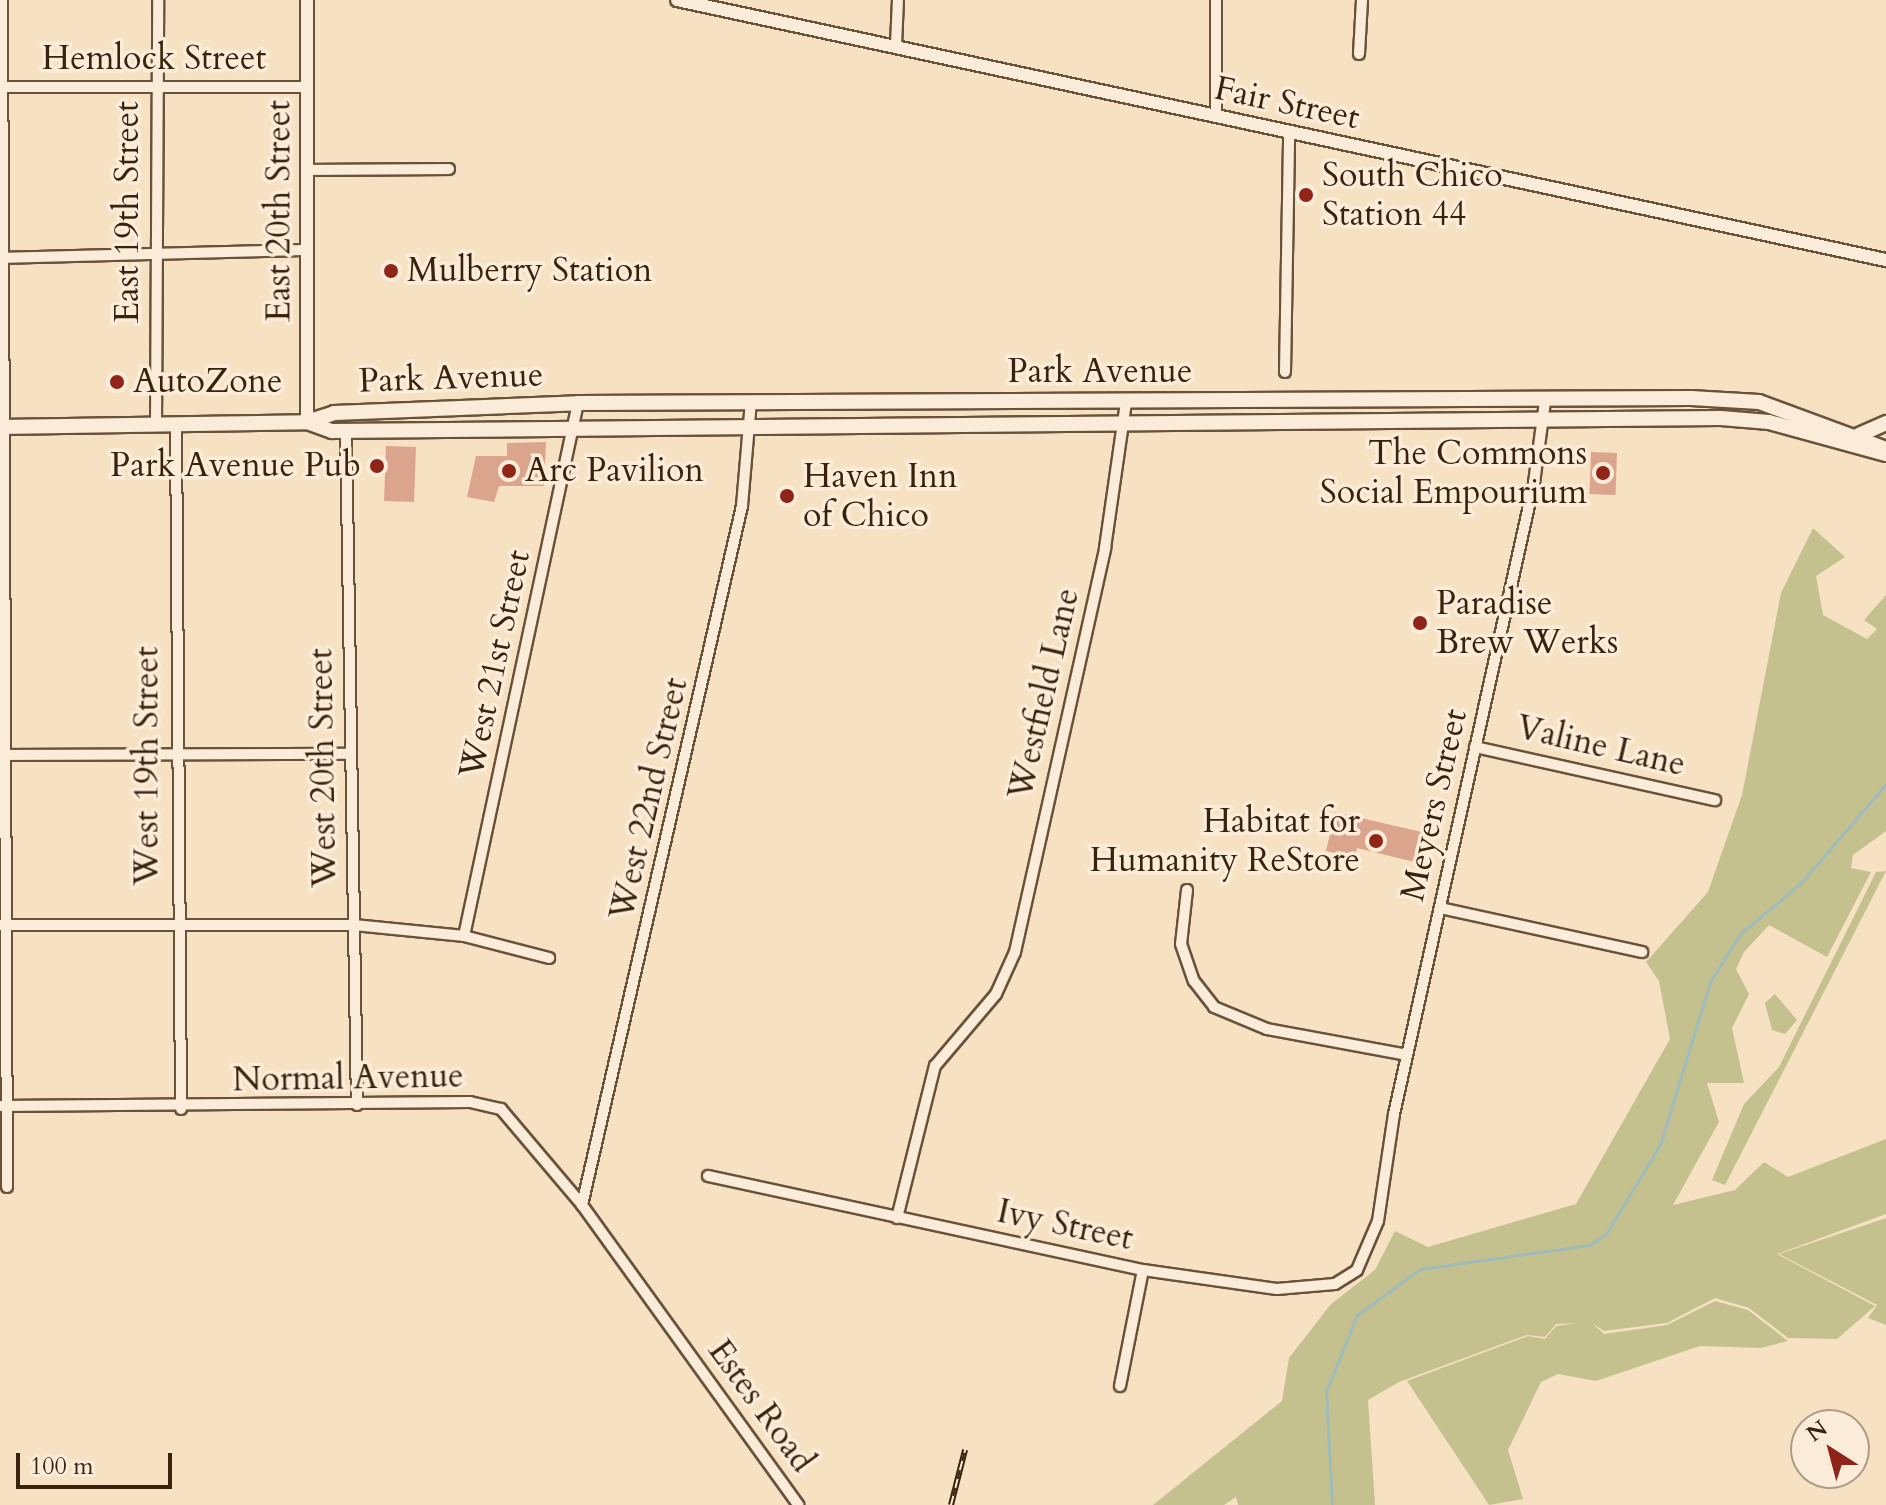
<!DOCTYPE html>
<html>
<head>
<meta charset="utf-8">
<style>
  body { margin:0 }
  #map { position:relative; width:1886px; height:1505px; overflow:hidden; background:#f7e1c3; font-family:Cardo,serif }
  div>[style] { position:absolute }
  .green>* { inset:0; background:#c4c18f }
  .stream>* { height:3px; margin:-1.5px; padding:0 1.5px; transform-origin:1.5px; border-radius:1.5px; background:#9fbcbb }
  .building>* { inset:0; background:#dba48c; transform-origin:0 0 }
  .roads { filter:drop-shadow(2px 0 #69523a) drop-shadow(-2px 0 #69523a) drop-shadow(0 2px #69523a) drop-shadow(0 -2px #69523a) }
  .minor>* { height:10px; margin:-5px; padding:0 5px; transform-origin:5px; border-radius:5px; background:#faecd8 }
  .tertiary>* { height:12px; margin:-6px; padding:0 6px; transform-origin:6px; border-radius:6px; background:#faecd8 }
  .secondary>* { height:14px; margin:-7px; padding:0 7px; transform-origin:7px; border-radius:7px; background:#faecd8 }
  .rail>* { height:6px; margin-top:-3px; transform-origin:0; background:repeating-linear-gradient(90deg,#faecd8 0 9px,#3a220c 0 18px); box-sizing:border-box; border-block:2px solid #3a220c }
  .dots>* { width:22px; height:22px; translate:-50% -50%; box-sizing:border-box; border:4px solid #faecd8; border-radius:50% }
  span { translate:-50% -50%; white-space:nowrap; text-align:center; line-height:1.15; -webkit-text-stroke:7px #faecd8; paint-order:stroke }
  .street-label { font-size:34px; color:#3a220c }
  .poi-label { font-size:34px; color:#3a220c }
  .left { translate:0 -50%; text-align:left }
  .right { translate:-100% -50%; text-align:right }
  .north { position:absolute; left:1790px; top:1409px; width:80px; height:80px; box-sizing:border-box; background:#faecd8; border:2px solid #ad9b86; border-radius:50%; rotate:324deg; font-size:22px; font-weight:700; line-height:32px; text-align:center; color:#3a220c }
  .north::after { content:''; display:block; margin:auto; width:28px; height:36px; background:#8f2418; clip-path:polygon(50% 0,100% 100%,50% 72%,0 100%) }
  .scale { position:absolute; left:16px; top:1453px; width:156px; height:36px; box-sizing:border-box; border:4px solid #3a220c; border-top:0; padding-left:10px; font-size:24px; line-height:28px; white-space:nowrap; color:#3a220c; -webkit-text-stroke:6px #faecd8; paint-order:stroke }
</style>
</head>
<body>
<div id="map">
  <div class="green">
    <div style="clip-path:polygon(1813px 528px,1845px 557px,1816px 576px,1823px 615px,1867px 639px,1877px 629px,1864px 620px,1886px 595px,1886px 831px,1853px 855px,1851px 868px,1871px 872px,1827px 957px,1769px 925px,1744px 952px,1736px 969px,1749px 994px,1732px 1028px,1744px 1083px,1707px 1083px,1719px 1122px,1673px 1205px,1735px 1190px,1764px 1162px,1788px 1177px,1886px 1139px,1886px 1214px,1777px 1254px,1875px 1306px,1837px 1339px,1788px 1338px,1749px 1308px,1715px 1298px,1667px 1323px,1604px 1331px,1592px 1323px,1604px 1334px,1667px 1325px,1715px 1301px,1748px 1310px,1788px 1341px,1761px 1348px,1700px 1346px,1596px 1381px,1558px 1374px,1541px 1382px,1508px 1450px,1523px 1499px,1489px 1505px,1407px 1381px,1528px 1336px,1545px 1339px,1556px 1326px,1577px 1323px,1556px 1324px,1545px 1337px,1527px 1335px,1399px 1382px,1368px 1400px,1375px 1505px,1238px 1505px,1236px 1497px,1224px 1505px,1153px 1505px,1282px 1401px,1289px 1358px,1331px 1304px,1375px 1270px,1395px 1231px,1428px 1247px,1576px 1204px,1670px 1039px,1659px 981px,1646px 962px,1708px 892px,1742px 795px,1781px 593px)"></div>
    <div style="clip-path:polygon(1886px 871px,1725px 1185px,1712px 1180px,1744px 1104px,1779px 1067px,1876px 872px)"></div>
    <div style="clip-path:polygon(1775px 994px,1797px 1020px,1785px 1034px,1772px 1030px,1765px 1003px)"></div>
    <div style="clip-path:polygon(1886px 1218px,1886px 1325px,1868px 1318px,1877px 1305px,1779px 1254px)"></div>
  </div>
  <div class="stream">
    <div style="left:1332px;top:1505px;width:113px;rotate:-93deg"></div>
    <div style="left:1326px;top:1392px;width:83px;rotate:-68.1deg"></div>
    <div style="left:1357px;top:1315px;width:78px;rotate:-36.1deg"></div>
    <div style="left:1420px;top:1269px;width:171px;rotate:-8.1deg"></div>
    <div style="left:1589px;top:1245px;width:20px;rotate:-33deg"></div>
    <div style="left:1606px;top:1234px;width:104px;rotate:-58.8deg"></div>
    <div style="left:1660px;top:1145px;width:170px;rotate:-72.9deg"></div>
    <div style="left:1710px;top:982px;width:57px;rotate:-58deg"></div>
    <div style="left:1740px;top:934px;width:80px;rotate:-39.9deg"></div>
    <div style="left:1801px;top:883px;width:130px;rotate:-49.4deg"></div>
  </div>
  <div class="building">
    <div style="clip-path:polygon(546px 442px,544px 486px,499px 486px,494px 502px,467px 497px,476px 456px,507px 456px,507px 443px)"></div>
    <div style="left:386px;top:446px;width:30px;height:55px;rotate:2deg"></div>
    <div style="left:1591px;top:452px;width:26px;height:42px;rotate:2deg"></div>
    <div style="clip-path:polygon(1335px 812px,1426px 833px,1419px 863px,1357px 848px,1355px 858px,1326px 851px)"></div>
  </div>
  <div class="roads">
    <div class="minor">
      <div style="left:2px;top:0;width:1187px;rotate:89.76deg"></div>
      <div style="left:896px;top:45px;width:45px;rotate:-87.5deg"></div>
      <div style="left:1359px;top:54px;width:54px;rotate:-86.8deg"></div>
      <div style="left:0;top:87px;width:308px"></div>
      <div style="left:1216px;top:117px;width:117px;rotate:-90deg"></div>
      <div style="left:307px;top:170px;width:142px;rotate:-0.4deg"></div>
      <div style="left:0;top:258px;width:308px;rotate:-1.5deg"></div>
      <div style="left:1285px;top:372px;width:240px;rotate:-89deg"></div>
      <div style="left:156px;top:424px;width:424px;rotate:-89.7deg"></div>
      <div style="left:176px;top:424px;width:685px;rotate:89.58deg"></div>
      <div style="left:346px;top:430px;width:675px;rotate:89.07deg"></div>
      <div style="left:1475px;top:747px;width:246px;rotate:12.5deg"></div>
      <div style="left:2px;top:755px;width:348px;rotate:-0.2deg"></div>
      <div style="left:1187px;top:890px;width:54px;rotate:96.3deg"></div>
      <div style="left:1181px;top:944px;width:39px;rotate:71deg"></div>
      <div style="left:1194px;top:981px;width:33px;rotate:52deg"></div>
      <div style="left:1214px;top:1007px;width:57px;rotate:22.5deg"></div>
      <div style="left:1267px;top:1029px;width:142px;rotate:10.5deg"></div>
      <div style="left:1440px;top:908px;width:207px;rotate:12.3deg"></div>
      <div style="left:0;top:925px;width:354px"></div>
      <div style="left:354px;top:925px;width:111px;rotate:5.7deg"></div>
      <div style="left:464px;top:936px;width:88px;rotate:14.5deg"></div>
      <div style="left:464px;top:936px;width:545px;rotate:-77.93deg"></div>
      <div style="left:0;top:1106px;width:470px;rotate:-0.5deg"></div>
      <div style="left:470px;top:1102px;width:32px;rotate:13deg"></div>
      <div style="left:501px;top:1109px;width:126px;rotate:49.8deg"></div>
      <div style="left:582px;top:1205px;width:370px;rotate:54.2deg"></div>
      <div style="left:708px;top:1176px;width:445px;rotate:12.2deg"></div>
      <div style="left:1143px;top:1270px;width:135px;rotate:8.1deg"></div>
      <div style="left:1277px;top:1289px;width:58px;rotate:-4.9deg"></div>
      <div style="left:1335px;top:1284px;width:26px;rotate:-32deg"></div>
      <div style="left:1357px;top:1270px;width:53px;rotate:-66.8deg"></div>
      <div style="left:1378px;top:1221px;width:108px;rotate:-81.5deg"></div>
      <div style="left:1394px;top:1114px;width:646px;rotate:-77.49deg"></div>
      <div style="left:1534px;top:483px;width:82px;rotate:-82.3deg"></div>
      <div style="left:582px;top:1205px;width:717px;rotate:-77.11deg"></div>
      <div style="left:742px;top:506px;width:104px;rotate:-85.1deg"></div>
      <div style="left:897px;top:1218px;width:157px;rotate:-76deg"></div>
      <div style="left:935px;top:1066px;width:94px;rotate:-49.7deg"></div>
      <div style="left:996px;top:994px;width:46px;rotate:-65.7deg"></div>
      <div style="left:1015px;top:952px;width:414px;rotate:-77.4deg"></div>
      <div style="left:1105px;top:548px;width:148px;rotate:-81.8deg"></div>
      <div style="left:1120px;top:1386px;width:118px;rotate:-78.8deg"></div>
    </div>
    <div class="tertiary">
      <div style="left:677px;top:0;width:1237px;rotate:12.14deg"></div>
      <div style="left:307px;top:422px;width:422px;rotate:-90deg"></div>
    </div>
    <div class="secondary">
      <div style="left:307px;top:422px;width:27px;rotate:20deg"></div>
      <div style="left:332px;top:431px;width:1389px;rotate:-0.54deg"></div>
      <div style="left:1721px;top:418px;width:48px;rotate:4.8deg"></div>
      <div style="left:1769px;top:422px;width:121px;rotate:15.3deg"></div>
      <div style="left:0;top:427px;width:307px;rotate:-0.9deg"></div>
      <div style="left:307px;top:422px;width:28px;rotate:-18deg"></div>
      <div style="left:334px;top:413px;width:244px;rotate:-2.3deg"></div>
      <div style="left:578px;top:403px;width:1113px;rotate:-0.26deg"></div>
      <div style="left:1691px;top:398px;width:68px;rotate:3.4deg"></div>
      <div style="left:1759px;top:402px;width:135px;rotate:20.3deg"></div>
      <div style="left:1859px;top:435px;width:30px;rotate:-24deg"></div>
    </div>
  </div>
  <div class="rail">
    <div style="left:951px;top:1505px;width:57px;rotate:-75.7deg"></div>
  </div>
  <div class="dots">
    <div style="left:1306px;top:195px;background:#8f2418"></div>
    <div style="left:391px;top:271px;background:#8f2418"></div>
    <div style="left:117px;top:382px;background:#8f2418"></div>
    <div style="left:377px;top:466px;background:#8f2418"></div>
    <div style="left:509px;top:471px;background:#8f2418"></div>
    <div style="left:1603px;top:473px;background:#8f2418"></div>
    <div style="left:787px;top:496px;background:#8f2418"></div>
    <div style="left:1420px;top:623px;background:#8f2418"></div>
    <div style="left:1376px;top:841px;background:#8f2418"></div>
  </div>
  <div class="street-label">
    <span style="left:154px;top:59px">Hemlock Street</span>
    <span style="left:1287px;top:103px;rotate:12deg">Fair Street</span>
    <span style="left:279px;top:211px;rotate:-90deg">East 20th Street</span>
    <span style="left:128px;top:212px;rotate:-90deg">East 19th Street</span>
    <span style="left:1100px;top:372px">Park Avenue</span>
    <span style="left:451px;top:378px;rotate:-2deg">Park Avenue</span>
    <span style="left:495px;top:664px;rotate:-78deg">West 21st Street</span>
    <span style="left:1044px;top:694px;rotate:-77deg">Westfield Lane</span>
    <span style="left:1601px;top:746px;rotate:13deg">Valine Lane</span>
    <span style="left:147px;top:766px;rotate:-90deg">West 19th Street</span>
    <span style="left:323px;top:768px;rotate:-91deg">West 20th Street</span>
    <span style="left:649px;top:799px;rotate:-77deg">West 22nd Street</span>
    <span style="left:1434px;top:805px;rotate:-77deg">Meyers Street</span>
    <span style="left:348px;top:1078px;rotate:-1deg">Normal Avenue</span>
    <span style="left:1065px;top:1225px;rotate:12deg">Ivy Street</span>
    <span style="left:761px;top:1406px;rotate:54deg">Estes Road</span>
  </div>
  <div class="poi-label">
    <span class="left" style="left:1322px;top:195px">South Chico<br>Station 44</span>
    <span class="left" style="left:407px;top:271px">Mulberry Station</span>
    <span class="left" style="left:133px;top:382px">AutoZone</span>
    <span class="right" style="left:1587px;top:473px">The Commons<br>Social Empourium</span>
    <span class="right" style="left:361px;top:466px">Park Avenue Pub</span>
    <span class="left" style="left:525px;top:471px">Arc Pavilion</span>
    <span class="left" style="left:803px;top:496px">Haven Inn<br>of Chico</span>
    <span class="left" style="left:1436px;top:623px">Paradise<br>Brew Werks</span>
    <span class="right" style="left:1360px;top:841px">Habitat for<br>Humanity ReStore</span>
  </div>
  <div class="north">N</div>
  <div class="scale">100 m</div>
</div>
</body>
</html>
